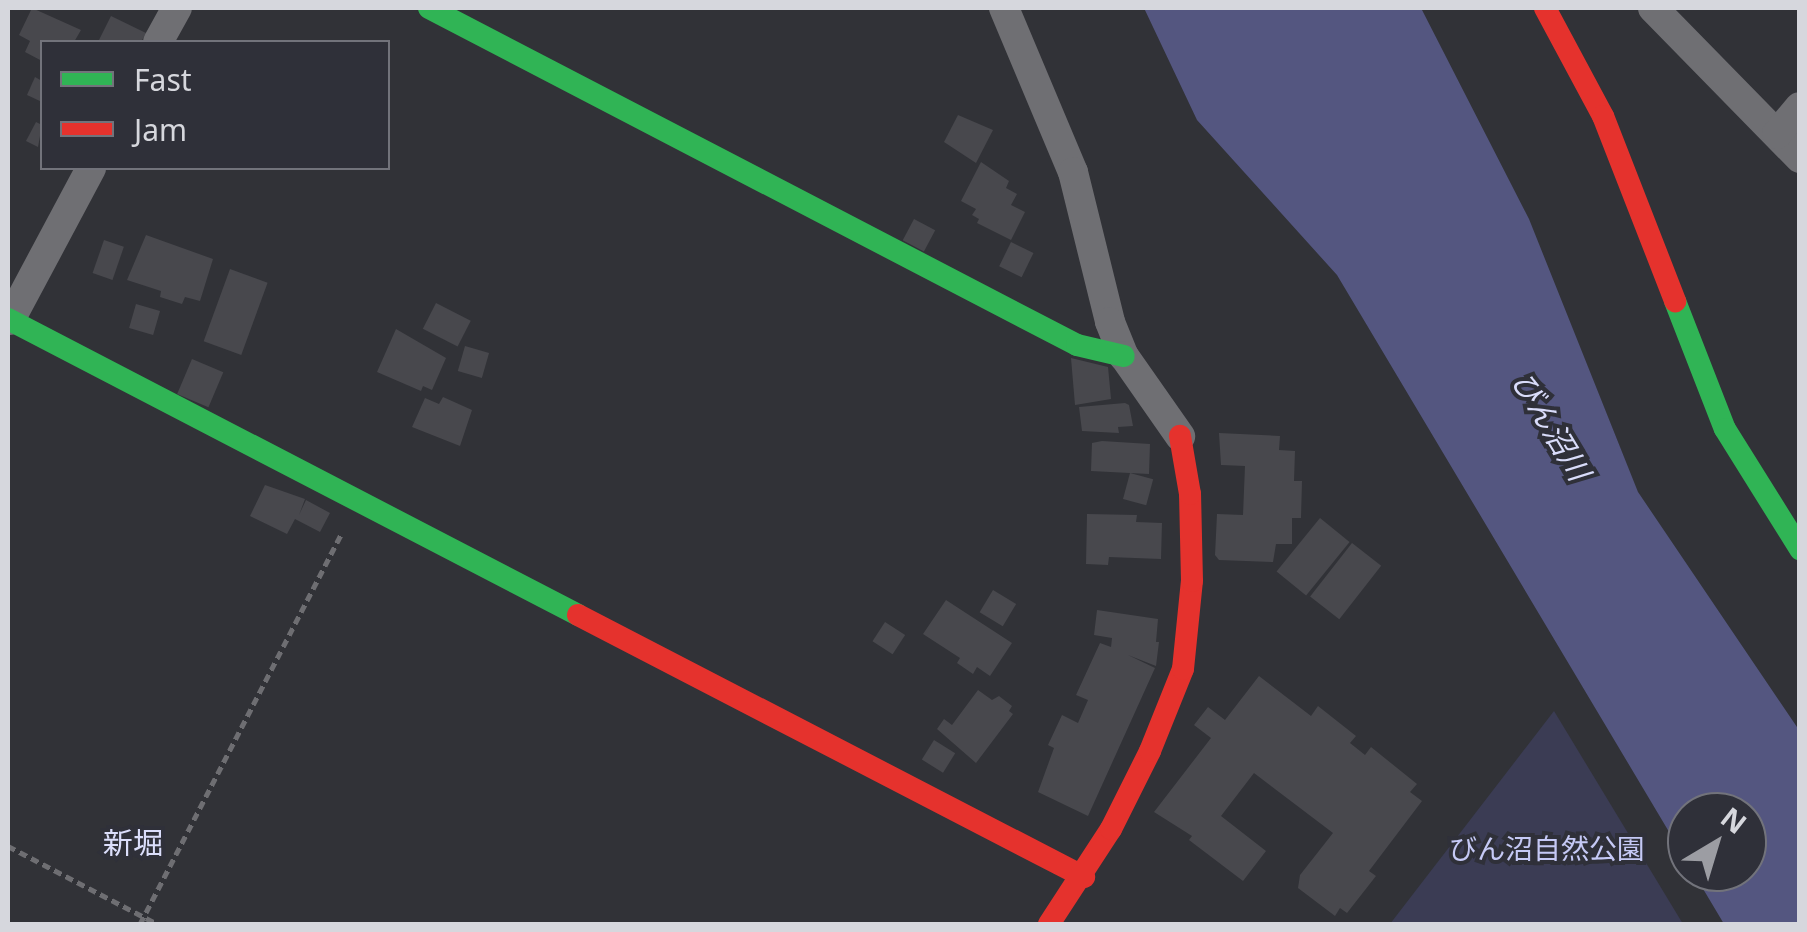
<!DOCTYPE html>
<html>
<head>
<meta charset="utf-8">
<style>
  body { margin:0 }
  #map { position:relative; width:1807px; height:932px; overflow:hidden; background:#313237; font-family:"Noto Sans","Noto Sans JP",sans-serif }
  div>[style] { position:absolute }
  .green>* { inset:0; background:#3b3c54 }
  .water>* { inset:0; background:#545680 }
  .building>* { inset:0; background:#48484d; transform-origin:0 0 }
  .path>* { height:5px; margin-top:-2.5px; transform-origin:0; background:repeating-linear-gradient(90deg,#6e6e72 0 8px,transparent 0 13px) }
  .street>* { height:30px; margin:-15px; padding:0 15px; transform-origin:15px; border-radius:15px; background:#6f6f73 }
  .fast>* { height:22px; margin:-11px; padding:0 11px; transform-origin:11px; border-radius:11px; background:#30b455 }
  .jam>* { height:22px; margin:-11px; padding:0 11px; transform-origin:11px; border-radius:11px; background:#e5322d }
  span { translate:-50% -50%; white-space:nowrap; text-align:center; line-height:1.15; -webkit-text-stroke:8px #2f3039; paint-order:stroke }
  .park-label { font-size:28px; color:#c5c9f5 }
  .water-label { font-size:30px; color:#d9dcfa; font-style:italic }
  .neighbourhood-label { font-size:30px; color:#dbdefb }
  .frame { position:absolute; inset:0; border:10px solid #d6d7dd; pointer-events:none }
  .legend { position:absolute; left:40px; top:40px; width:350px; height:130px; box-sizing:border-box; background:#2f3039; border:2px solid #72737b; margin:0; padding:12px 18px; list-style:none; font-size:30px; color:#d6d7dd }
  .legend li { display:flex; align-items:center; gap:20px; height:50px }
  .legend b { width:50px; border:2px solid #72737b }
  .north { position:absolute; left:1667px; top:792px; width:100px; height:100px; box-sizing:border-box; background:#2f3039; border:2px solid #72737b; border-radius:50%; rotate:38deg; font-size:28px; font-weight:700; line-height:40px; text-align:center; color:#d6d7dd }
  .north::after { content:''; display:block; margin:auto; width:35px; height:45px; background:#9c9da3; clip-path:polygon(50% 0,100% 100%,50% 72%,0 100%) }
</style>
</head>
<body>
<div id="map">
  <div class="green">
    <div style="clip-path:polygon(1554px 711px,1683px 924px,1390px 924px)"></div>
  </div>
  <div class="water">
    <div style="clip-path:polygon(1144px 8px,1421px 8px,1529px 219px,1638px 492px,1799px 730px,1799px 924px,1724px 924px,1693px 872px,1747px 872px,1747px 812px,1687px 812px,1687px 862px,1337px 275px,1197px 120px)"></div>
  </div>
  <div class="building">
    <div style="clip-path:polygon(32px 8px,81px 30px,74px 42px,42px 42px,42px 61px,25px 52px,30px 41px,19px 35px)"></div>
    <div style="clip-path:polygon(111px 16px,146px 33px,141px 42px,98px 42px)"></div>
    <div style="clip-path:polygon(35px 77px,42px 81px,42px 102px,27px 95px)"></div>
    <div style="clip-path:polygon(958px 115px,993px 130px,976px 163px,944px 142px)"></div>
    <div style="clip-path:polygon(36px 122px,42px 125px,38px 147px,26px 141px)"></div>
    <div style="clip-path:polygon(981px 162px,1009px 181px,1006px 188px,1017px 194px,1011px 205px,1025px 212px,1011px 240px,977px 223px,979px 219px,972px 215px,976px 209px,961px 201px)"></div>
    <div style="left:914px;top:219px;width:24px;height:24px;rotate:28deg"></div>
    <div style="clip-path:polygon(146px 235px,213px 259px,200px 301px,185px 297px,182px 304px,160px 297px,161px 291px,127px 280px)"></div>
    <div style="left:104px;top:240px;width:21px;height:35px;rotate:19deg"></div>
    <div style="left:1011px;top:242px;width:25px;height:27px;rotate:26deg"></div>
    <div style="left:230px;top:269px;width:40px;height:77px;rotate:20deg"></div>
    <div style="left:436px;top:303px;width:39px;height:29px;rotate:27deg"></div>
    <div style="left:136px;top:304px;width:25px;height:25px;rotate:16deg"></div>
    <div style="clip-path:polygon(396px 329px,446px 358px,432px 390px,423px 386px,421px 391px,377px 372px)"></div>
    <div style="left:465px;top:346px;width:25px;height:26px;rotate:16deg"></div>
    <div style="clip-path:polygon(1071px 358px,1108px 367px,1111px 399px,1075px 405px)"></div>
    <div style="left:192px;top:359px;width:34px;height:38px;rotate:23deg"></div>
    <div style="clip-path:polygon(443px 397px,472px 410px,460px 446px,412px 427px,425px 398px,439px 404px)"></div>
    <div style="clip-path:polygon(1125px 403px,1129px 405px,1133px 426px,1118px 427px,1119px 433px,1082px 431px,1079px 407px)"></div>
    <div style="clip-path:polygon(1219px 433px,1280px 436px,1279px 450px,1295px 451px,1294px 481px,1302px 481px,1301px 518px,1292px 518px,1292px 544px,1276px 544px,1273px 562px,1219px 560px,1215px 555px,1217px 514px,1243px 515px,1245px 466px,1221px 465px)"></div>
    <div style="clip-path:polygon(1102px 441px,1150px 444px,1149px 474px,1091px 471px,1092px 443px)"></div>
    <div style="left:1130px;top:473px;width:24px;height:27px;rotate:15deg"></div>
    <div style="clip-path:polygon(265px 485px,305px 499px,299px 515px,306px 500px,330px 513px,320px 532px,295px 519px,287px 534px,250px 516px)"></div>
    <div style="clip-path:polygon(1087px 514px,1137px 515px,1136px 522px,1162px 523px,1161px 559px,1109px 557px,1108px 565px,1086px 564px)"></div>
    <div style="left:1320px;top:518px;width:38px;height:69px;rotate:39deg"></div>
    <div style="left:1352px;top:543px;width:37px;height:68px;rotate:38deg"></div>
    <div style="left:993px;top:590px;width:27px;height:26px;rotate:31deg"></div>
    <div style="clip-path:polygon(946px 600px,1012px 643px,990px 676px,977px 667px,973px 674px,957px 663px,960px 658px,923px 634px)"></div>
    <div style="clip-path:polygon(1097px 610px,1158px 619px,1156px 642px,1159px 642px,1156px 666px,1128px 655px,1155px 668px,1088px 816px,1038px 792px,1054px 748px,1048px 745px,1062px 715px,1078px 723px,1088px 700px,1076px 695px,1100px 643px,1111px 647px,1112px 638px,1094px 635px)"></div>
    <div style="left:885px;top:622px;width:24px;height:23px;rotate:33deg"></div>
    <div style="clip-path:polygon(1259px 676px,1311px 716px,1318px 706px,1356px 736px,1350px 743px,1365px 755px,1371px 747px,1417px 784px,1410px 792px,1422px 801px,1369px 871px,1376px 876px,1347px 913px,1340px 908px,1335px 916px,1298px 888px,1300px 875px,1333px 833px,1254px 773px,1221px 816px,1266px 851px,1243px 881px,1189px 840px,1192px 836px,1154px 812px,1211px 738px,1194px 725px,1208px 707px,1225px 720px)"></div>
    <div style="clip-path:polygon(978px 690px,992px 700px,999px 696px,1012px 706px,1009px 711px,1013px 714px,976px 763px,937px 729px,944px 719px,952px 725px)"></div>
    <div style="left:934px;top:740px;width:25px;height:23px;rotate:32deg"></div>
  </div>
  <div class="path">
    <div style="left:8px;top:846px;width:168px;rotate:27.6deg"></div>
    <div style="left:140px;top:924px;width:440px;rotate:-62.7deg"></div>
  </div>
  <div class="street">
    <div style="left:1004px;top:8px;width:178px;rotate:67.2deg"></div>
    <div style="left:1073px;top:172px;width:154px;rotate:76.1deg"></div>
    <div style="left:1110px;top:322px;width:37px;rotate:68deg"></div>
    <div style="left:1124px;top:356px;width:98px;rotate:55deg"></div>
    <div style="left:1653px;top:8px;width:210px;rotate:45.6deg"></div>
    <div style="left:158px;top:42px;width:39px;rotate:-61deg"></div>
    <div style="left:1777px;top:134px;width:35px;rotate:-50deg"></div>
    <div style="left:10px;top:320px;width:172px;rotate:-61.9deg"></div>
  </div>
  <div class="fast">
    <div style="left:429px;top:8px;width:730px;rotate:27.48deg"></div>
    <div style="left:1077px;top:345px;width:48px;rotate:13.2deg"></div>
    <div style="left:1675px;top:301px;width:137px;rotate:68.7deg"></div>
    <div style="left:1725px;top:429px;width:142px;rotate:58deg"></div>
    <div style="left:8px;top:319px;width:642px;rotate:27.44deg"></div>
  </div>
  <div class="jam">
    <div style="left:1545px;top:8px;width:123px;rotate:61.8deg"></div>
    <div style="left:1603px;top:116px;width:199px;rotate:68.7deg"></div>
    <div style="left:578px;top:615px;width:570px;rotate:27.37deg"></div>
    <div style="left:1049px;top:924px;width:113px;rotate:-56.9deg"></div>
    <div style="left:1111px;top:829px;width:87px;rotate:-63.4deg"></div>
    <div style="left:1150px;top:751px;width:88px;rotate:-68.1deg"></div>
    <div style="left:1183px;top:669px;width:88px;rotate:-84.2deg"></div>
    <div style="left:1192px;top:581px;width:87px;rotate:-91.3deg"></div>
    <div style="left:1190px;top:494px;width:59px;rotate:-99.8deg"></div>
  </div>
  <div class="park-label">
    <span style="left:1547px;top:848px">びん沼自然公園</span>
  </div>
  <div class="water-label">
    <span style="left:1551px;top:426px;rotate:59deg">びん沼川</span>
  </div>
  <div class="neighbourhood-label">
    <span style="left:133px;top:843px">新堀</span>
  </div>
  <div class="frame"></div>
  <ul class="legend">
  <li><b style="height:12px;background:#30b455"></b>Fast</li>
  <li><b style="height:12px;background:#e5322d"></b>Jam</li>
  </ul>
  <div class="north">N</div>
</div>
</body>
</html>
